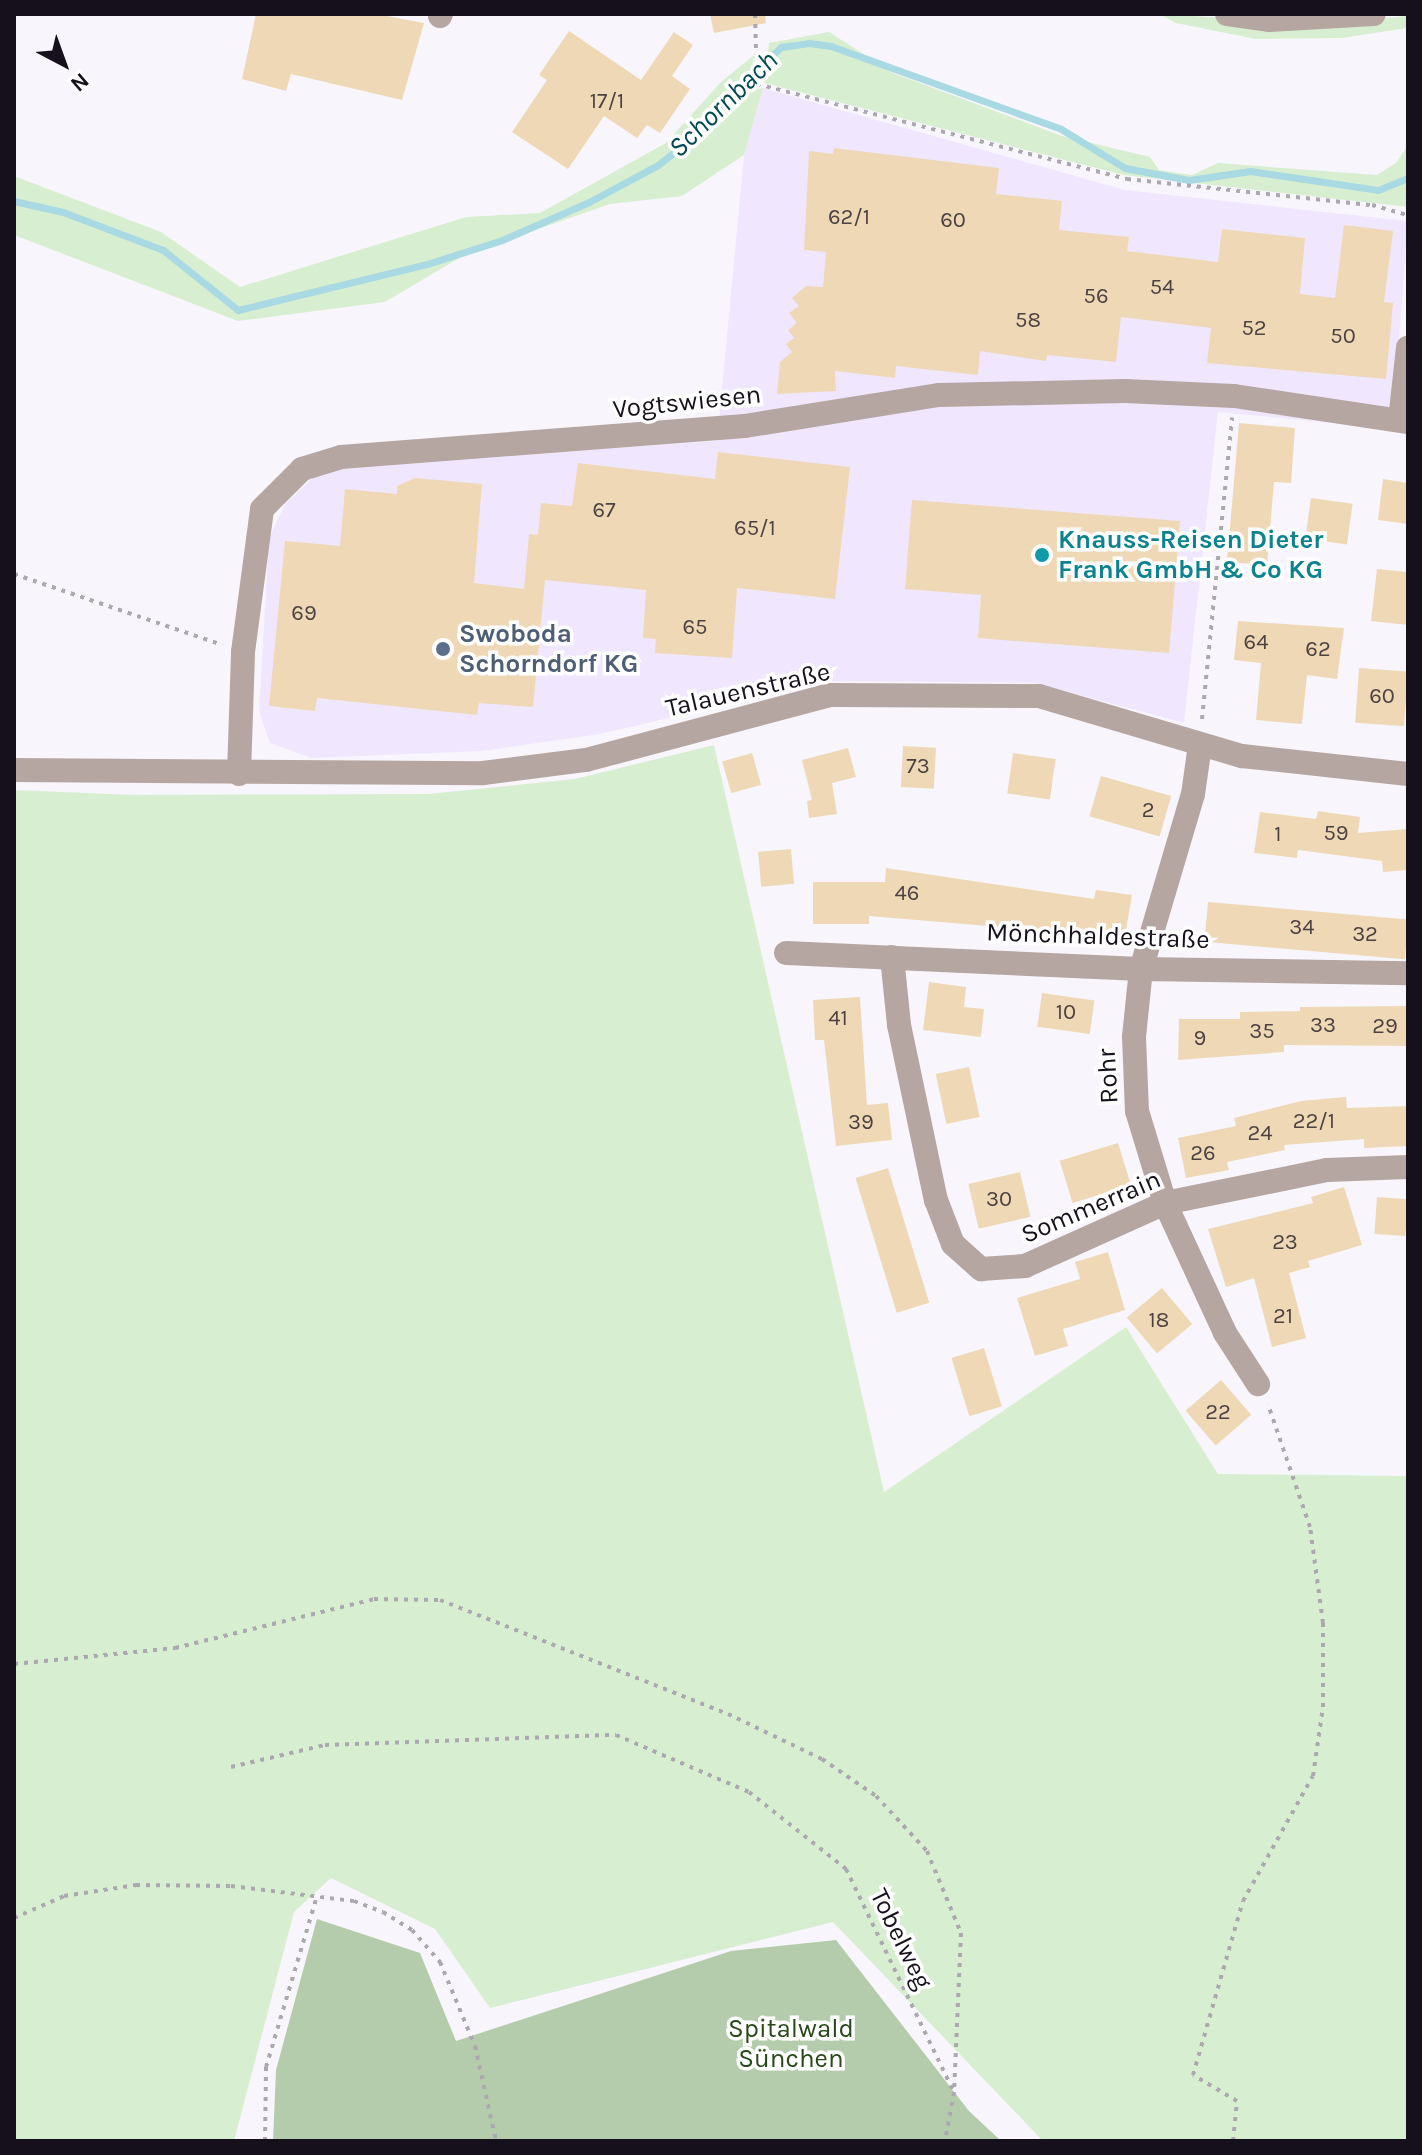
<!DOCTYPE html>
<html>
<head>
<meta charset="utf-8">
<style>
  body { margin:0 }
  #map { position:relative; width:1422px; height:2155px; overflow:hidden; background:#f8f6fc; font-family:Karla,sans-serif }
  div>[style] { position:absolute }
  .built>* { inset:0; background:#f0e7fe }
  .green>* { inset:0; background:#d8eed0 }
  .forest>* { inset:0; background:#b4ccac }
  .stream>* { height:7px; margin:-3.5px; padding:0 3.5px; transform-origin:3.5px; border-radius:3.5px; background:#a9d9e2 }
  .building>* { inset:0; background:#efd8b6; transform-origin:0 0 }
  .path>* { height:4px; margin-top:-2px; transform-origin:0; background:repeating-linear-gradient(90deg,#aba8b0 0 4px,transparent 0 10px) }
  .minor>* { height:24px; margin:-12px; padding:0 12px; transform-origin:12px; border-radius:12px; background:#b6a6a2 }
  .dots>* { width:22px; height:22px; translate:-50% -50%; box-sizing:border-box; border:4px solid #fff; border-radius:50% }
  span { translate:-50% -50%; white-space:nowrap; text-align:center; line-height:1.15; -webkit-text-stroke:7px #fff; paint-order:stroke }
  .number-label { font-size:22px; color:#4c4242 }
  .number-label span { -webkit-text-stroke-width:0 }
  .street-label { font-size:26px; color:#15101b }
  .culture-label { font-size:26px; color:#0d838f; font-weight:700 }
  .left { translate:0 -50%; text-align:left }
  .service-label { font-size:26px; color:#4e5e75; font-weight:700 }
  .park-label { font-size:26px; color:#28481a }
  .water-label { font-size:28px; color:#004953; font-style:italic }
  .frame { position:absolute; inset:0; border:16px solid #15101b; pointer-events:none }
  .north { position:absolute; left:24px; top:24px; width:80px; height:80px; -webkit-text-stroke:6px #fff; paint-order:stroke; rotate:139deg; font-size:22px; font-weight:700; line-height:32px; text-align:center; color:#15101b }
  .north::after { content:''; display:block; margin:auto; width:28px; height:36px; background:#15101b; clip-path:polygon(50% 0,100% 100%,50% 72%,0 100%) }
</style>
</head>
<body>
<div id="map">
  <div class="built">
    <div style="clip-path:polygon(763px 88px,1125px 190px,1408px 221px,1392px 429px,1218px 412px,1184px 723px,1035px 683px,829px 681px,600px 734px,483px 751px,311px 758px,270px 743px,259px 711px,269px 538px,285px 504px,314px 477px,346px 466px,717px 441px,744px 155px)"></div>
  </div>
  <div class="green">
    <div style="clip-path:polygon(1159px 14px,1318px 24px,1408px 16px,1408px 28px,1341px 38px,1256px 39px,1176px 23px)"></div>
    <div style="clip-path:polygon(829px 32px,893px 73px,1062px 136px,1150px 157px,1159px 170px,1192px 175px,1218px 163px,1377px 175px,1396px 163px,1408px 145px,1408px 207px,1124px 175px,764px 83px,769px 43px)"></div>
    <div style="clip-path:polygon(754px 55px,749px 91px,763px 88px,744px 155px,682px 196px,610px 204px,466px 254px,385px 302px,238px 321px,14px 235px,14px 176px,161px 232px,240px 287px,466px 217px,540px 213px,666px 143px,720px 83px)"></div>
    <div style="clip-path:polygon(714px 745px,884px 1492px,1126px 1327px,1218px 1474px,1408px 1476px,1408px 2141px,1043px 2141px,833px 1922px,490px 2008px,435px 1929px,331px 1878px,294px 1912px,234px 2141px,14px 2141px,14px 790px,135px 795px,428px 794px,575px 779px)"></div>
  </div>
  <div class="forest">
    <div style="clip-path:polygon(317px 1919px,420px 1953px,456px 2041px,731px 1951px,836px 1940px,969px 2111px,1001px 2141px,273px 2141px,276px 2070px)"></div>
  </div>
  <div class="stream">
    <div style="left:14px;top:201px;width:50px;rotate:12.7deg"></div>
    <div style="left:63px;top:212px;width:107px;rotate:20.8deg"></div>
    <div style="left:163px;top:250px;width:96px;rotate:38.7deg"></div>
    <div style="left:238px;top:310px;width:195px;rotate:-13.7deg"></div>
    <div style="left:427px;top:264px;width:79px;rotate:-17.7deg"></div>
    <div style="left:502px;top:240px;width:95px;rotate:-23.6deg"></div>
    <div style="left:589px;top:202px;width:78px;rotate:-28.2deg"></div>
    <div style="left:658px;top:165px;width:50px;rotate:-38.5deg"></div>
    <div style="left:697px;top:134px;width:48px;rotate:-51deg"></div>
    <div style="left:727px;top:97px;width:74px;rotate:-42.8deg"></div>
    <div style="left:781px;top:47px;width:28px;rotate:-8deg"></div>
    <div style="left:809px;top:43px;width:22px;rotate:8deg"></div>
    <div style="left:831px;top:46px;width:245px;rotate:19.8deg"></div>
    <div style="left:1061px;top:129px;width:75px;rotate:31.4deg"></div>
    <div style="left:1125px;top:168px;width:65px;rotate:10.6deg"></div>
    <div style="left:1189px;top:180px;width:62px;rotate:-8.4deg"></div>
    <div style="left:1250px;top:171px;width:129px;rotate:8.4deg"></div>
    <div style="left:1378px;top:190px;width:32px;rotate:-22deg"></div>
  </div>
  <div class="building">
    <div style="clip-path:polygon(256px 14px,376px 14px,424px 23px,402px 100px,291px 74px,286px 91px,242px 79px)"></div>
    <div style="clip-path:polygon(710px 14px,765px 14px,766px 23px,714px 33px)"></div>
    <div style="clip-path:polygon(569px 31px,641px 80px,674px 32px,693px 45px,672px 76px,690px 89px,660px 133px,647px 125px,637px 138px,604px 116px,568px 169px,512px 132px,547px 80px,539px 75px)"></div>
    <div style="clip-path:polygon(834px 148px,999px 168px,996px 194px,1062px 201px,1059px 230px,1129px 237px,1127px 251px,1218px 262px,1222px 229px,1305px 238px,1300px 294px,1335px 298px,1344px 225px,1393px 231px,1384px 302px,1393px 303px,1386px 379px,1207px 363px,1211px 328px,1121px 317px,1116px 362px,1047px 355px,1046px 361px,980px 351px,978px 375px,896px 366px,895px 378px,835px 371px,836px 391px,777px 394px,780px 362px,792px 352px,786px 344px,794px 338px,788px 330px,797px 323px,789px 313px,799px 306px,792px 298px,806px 286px,823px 287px,826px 252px,804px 250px,809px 151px,833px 154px)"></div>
    <div style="clip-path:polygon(1239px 423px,1295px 428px,1291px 483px,1274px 482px,1267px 565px,1227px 562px)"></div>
    <div style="clip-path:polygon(718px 452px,850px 467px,835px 599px,737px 588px,732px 658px,655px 653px,656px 639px,643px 638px,646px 590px,545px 580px,533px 707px,479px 703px,477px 715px,317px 698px,315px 711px,269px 706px,285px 541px,340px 546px,345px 489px,397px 494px,397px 486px,415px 478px,482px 484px,474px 583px,524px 589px,529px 534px,538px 535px,541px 503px,572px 506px,578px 463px,715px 479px)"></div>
    <div style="clip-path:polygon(1383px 479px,1408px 483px,1408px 524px,1378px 520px)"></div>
    <div style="left:1311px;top:498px;width:42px;height:41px;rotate:8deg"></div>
    <div style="clip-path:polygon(912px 500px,1180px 521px,1169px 653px,978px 638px,981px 595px,905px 589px)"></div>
    <div style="clip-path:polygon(1377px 569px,1408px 572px,1408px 625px,1371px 621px)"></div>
    <div style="clip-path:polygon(1238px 621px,1344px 628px,1337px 679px,1307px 675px,1302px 724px,1256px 720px,1261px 663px,1234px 660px)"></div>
    <div style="left:1359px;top:668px;width:49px;height:55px;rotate:4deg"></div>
    <div style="left:903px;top:746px;width:33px;height:41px;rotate:3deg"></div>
    <div style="clip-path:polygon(848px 748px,856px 777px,832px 783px,837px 814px,809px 818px,807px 801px,812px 800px,802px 760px)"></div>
    <div style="left:752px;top:753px;width:33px;height:31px;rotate:74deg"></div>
    <div style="left:1013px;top:753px;width:43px;height:41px;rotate:8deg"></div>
    <div style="left:1101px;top:776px;width:73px;height:42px;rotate:16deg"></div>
    <div style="clip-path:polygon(1318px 811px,1360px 817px,1358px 833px,1408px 829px,1408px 870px,1383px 872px,1382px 861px,1298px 850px,1297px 858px,1254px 853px,1260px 812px,1316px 819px)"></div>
    <div style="left:791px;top:849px;width:35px;height:33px;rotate:85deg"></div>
    <div style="clip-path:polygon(886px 868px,1094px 899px,1096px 890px,1132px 895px,1125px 936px,1072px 928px,1071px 933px,869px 916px,869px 924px,813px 924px,813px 882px,885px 882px)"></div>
    <div style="left:1208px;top:902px;width:201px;height:40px;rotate:5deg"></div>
    <div style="clip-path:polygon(929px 982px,966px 987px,964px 1007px,984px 1009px,981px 1037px,923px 1030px)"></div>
    <div style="left:1042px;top:993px;width:53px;height:34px;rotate:8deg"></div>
    <div style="clip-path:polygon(860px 997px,867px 1105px,888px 1103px,892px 1140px,836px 1146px,824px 1040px,815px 1040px,813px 1000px)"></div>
    <div style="clip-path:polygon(1408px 1006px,1408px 1046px,1284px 1045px,1284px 1052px,1178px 1060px,1179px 1019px,1240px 1019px,1240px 1012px,1300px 1011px,1300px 1007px)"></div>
    <div style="left:969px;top:1067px;width:51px;height:34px;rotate:78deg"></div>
    <div style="clip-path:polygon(1346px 1097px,1347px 1108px,1408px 1106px,1408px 1146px,1364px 1148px,1364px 1139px,1284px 1145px,1285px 1150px,1227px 1162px,1229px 1170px,1186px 1178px,1178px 1138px,1236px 1126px,1234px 1118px,1301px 1101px)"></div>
    <div style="left:1118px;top:1143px;width:44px;height:61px;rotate:73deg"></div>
    <div style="left:888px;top:1168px;width:141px;height:34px;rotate:73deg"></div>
    <div style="left:1020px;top:1172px;width:46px;height:53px;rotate:77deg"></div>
    <div style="clip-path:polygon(1344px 1187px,1362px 1245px,1308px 1261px,1310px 1267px,1289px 1273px,1306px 1338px,1272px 1347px,1254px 1278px,1226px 1287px,1208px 1229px,1313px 1203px,1311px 1197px)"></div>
    <div style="left:1377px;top:1197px;width:31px;height:37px;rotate:4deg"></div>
    <div style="clip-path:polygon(1108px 1252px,1125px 1310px,1063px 1329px,1068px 1346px,1035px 1356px,1017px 1298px,1080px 1279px,1075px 1262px)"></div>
    <div style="left:1162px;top:1288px;width:47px;height:46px;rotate:50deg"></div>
    <div style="left:984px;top:1348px;width:61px;height:34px;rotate:73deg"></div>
    <div style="left:1221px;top:1380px;width:46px;height:47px;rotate:49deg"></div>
  </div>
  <div class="path">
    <div style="left:755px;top:14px;width:70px;rotate:88.4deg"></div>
    <div style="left:757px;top:84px;width:382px;rotate:14.4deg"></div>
    <div style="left:1127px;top:179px;width:246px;rotate:6.1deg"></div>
    <div style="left:1372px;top:205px;width:37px;rotate:16deg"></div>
    <div style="left:14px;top:574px;width:220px;rotate:18.8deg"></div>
    <div style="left:1202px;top:719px;width:303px;rotate:-84.3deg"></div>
    <div style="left:14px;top:1664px;width:162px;rotate:-5.7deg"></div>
    <div style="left:175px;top:1648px;width:205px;rotate:-13.8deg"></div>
    <div style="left:374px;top:1599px;width:66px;rotate:0.9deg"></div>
    <div style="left:440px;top:1600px;width:310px;rotate:21.6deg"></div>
    <div style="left:728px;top:1714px;width:104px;rotate:25.6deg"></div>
    <div style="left:822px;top:1759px;width:65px;rotate:34.4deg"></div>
    <div style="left:876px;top:1796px;width:75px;rotate:47.2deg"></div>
    <div style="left:927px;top:1851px;width:89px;rotate:67.5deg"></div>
    <div style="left:961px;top:1933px;width:159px;rotate:92.5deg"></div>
    <div style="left:954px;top:2092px;width:50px;rotate:100.4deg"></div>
    <div style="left:231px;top:1767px;width:97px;rotate:-13.2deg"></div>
    <div style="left:325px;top:1745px;width:291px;rotate:-2deg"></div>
    <div style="left:616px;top:1735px;width:145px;rotate:23.2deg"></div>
    <div style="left:749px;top:1792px;width:124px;rotate:38.4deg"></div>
    <div style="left:846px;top:1869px;width:246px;rotate:64.2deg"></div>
    <div style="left:14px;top:1918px;width:55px;rotate:-23.7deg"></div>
    <div style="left:64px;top:1896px;width:73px;rotate:-8.7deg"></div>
    <div style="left:136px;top:1885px;width:95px;rotate:0.6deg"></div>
    <div style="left:231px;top:1886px;width:124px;rotate:7deg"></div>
    <div style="left:354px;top:1901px;width:31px;rotate:21deg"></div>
    <div style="left:383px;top:1912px;width:34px;rotate:32deg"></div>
    <div style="left:412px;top:1930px;width:43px;rotate:48.8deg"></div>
    <div style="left:440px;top:1962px;width:91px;rotate:67.4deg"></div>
    <div style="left:475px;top:2046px;width:97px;rotate:77.5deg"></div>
    <div style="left:265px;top:2141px;width:74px;rotate:-89.2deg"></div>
    <div style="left:266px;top:2067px;width:178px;rotate:-73.4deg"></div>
    <div style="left:1233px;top:2141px;width:40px;rotate:-84.3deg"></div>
    <div style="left:1237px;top:2101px;width:51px;rotate:-149.4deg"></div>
    <div style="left:1193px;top:2075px;width:181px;rotate:-74deg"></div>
    <div style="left:1243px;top:1901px;width:143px;rotate:-60.8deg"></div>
    <div style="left:1313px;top:1776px;width:70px;rotate:-81.8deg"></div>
    <div style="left:1323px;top:1707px;width:84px;rotate:-90deg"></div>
    <div style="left:1323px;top:1623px;width:97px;rotate:-97.7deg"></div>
    <div style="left:1310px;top:1527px;width:130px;rotate:-108.9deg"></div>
  </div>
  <div class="minor">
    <div style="left:1227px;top:14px;width:42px;rotate:8.1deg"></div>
    <div style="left:1269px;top:20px;width:105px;rotate:-3.3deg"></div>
    <div style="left:440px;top:16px;width:2px;rotate:-63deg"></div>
    <div style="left:1400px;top:420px;width:73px;rotate:-83.7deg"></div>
    <div style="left:1200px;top:745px;width:49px;rotate:98.1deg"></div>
    <div style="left:1193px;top:794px;width:183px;rotate:106.5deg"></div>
    <div style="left:1141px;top:969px;width:68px;rotate:95.9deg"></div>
    <div style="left:1134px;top:1037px;width:74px;rotate:87.7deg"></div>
    <div style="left:1137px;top:1111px;width:96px;rotate:73.1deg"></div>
    <div style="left:1165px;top:1203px;width:143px;rotate:65.2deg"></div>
    <div style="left:1225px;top:1333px;width:61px;rotate:57.1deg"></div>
    <div style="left:14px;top:770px;width:469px;rotate:0.4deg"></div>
    <div style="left:483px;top:773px;width:104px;rotate:-7.2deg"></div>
    <div style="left:586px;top:760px;width:253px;rotate:-14.9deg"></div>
    <div style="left:831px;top:695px;width:208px;rotate:0.3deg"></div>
    <div style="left:1039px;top:696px;width:212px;rotate:16.5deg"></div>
    <div style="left:1242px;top:756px;width:167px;rotate:6.2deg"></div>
    <div style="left:239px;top:774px;width:122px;rotate:-88.1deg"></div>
    <div style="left:243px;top:652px;width:144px;rotate:-82.4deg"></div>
    <div style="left:262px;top:509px;width:57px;rotate:-45deg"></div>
    <div style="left:302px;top:469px;width:41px;rotate:-17.1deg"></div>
    <div style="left:341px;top:457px;width:405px;rotate:-4.4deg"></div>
    <div style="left:745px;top:426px;width:196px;rotate:-9.1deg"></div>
    <div style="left:939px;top:395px;width:186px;rotate:-1.2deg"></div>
    <div style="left:1125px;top:391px;width:109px;rotate:2.6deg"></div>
    <div style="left:1234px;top:396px;width:176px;rotate:8.5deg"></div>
    <div style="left:786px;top:953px;width:355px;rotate:2.6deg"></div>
    <div style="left:1141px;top:969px;width:267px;rotate:0.9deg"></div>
    <div style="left:892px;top:957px;width:68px;rotate:84.1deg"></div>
    <div style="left:899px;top:1025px;width:179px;rotate:78.1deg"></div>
    <div style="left:936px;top:1200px;width:47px;rotate:68.9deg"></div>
    <div style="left:953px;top:1244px;width:38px;rotate:42deg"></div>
    <div style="left:981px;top:1269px;width:44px;rotate:-3.9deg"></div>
    <div style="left:1025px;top:1266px;width:154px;rotate:-24.2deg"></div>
    <div style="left:1165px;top:1203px;width:165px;rotate:-11.5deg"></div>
    <div style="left:1327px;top:1170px;width:81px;rotate:-2.1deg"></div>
  </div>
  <div class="dots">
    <div style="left:1042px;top:555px;background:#0f9aa8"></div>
    <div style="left:443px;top:649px;background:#5c6f8a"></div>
  </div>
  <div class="number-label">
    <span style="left:607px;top:102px">17/1</span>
    <span style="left:849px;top:218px">62/1</span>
    <span style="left:953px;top:221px">60</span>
    <span style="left:1162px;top:288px">54</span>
    <span style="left:1096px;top:297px">56</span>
    <span style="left:1028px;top:321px">58</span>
    <span style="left:1254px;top:329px">52</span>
    <span style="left:1343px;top:337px">50</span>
    <span style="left:604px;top:511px">67</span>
    <span style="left:755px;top:529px">65/1</span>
    <span style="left:304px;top:614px">69</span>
    <span style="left:695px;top:628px">65</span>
    <span style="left:1256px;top:643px">64</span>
    <span style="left:1318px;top:650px">62</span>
    <span style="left:1382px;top:697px">60</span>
    <span style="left:918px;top:767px">73</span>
    <span style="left:1148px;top:811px">2</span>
    <span style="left:1336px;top:834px">59</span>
    <span style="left:1278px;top:835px">1</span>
    <span style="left:907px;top:894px">46</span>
    <span style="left:1302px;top:928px">34</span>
    <span style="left:1365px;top:935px">32</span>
    <span style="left:1066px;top:1013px">10</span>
    <span style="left:838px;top:1019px">41</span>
    <span style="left:1323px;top:1026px">33</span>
    <span style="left:1385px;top:1027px">29</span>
    <span style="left:1262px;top:1032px">35</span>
    <span style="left:1200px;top:1039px">9</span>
    <span style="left:1314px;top:1122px">22/1</span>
    <span style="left:861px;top:1123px">39</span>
    <span style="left:1260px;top:1134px">24</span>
    <span style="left:1203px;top:1154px">26</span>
    <span style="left:999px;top:1200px">30</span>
    <span style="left:1285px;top:1243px">23</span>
    <span style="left:1283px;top:1317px">21</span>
    <span style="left:1159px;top:1321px">18</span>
    <span style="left:1218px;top:1413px">22</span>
  </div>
  <div class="street-label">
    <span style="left:687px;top:402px;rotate:-6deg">Vogtswiesen</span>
    <span style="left:748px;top:690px;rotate:-13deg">Talauenstraße</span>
    <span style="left:1098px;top:936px;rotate:2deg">Mönchhaldestraße</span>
    <span style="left:1108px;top:1076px;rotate:-93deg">Rohr</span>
    <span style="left:1091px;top:1207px;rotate:-23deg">Sommerrain</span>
    <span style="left:901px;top:1939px;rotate:64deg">Tobelweg</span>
  </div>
  <div class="culture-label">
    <span class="left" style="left:1058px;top:555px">Knauss-Reisen Dieter<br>Frank GmbH &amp; Co KG</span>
  </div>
  <div class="service-label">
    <span class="left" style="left:459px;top:649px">Swoboda<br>Schorndorf KG</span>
  </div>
  <div class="park-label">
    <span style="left:791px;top:2044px">Spitalwald<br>Sünchen</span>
  </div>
  <div class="water-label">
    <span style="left:723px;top:104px;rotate:-44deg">Schornbach</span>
  </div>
  <div class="frame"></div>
  <div class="north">N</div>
</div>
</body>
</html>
